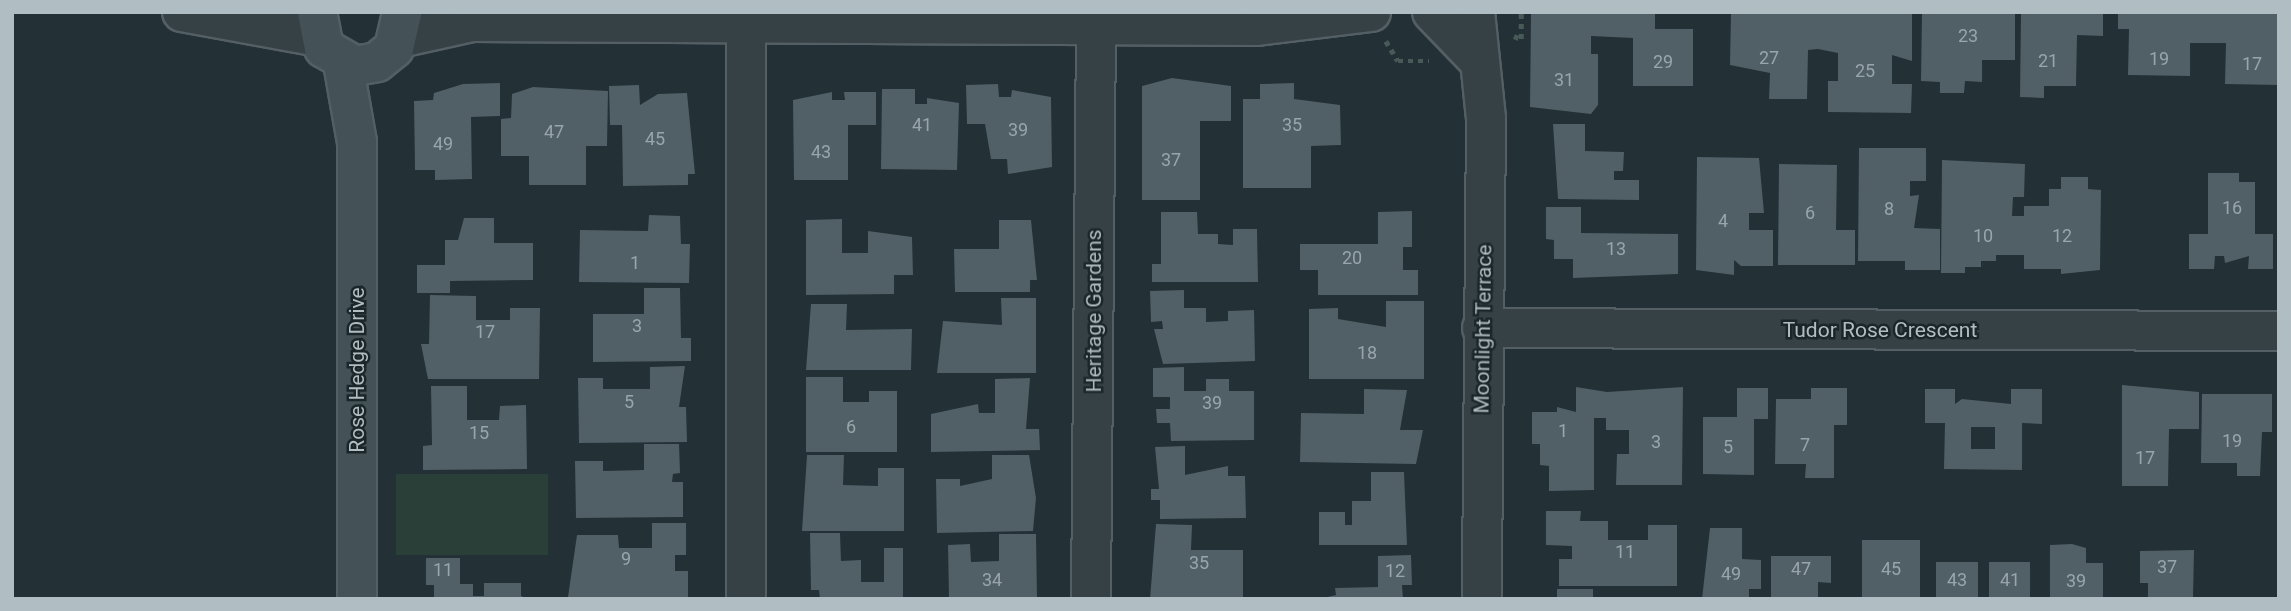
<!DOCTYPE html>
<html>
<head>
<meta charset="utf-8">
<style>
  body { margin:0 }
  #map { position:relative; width:2291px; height:611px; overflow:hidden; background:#233035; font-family:Roboto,sans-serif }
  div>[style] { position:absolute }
  .green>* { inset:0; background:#2b3f39; transform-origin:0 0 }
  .building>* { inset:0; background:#506066; transform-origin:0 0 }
  .path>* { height:4.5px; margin-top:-2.25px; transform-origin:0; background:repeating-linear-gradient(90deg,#485a57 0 5px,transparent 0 10px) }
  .roads { filter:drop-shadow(2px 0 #535f64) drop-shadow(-2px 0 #535f64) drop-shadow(0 2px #535f64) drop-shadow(0 -2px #535f64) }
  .street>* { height:38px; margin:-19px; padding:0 19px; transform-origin:19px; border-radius:19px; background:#364146 }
  .secondary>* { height:38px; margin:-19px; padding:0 19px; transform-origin:19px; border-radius:19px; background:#445258 }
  span { translate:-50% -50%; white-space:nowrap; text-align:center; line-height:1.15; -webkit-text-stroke:5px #1b262a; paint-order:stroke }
  .number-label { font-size:18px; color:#98a6ab }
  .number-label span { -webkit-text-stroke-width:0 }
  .street-label { font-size:21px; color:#b0bdc2 }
  .frame { position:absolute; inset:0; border:14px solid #b0bdc2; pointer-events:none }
</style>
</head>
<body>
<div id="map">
  <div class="green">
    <div style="left:396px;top:474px;width:152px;height:81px"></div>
  </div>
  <div class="building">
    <div style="clip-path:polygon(1531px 12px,1655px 12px,1655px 29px,1693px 29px,1693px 86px,1633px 86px,1633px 38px,1591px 36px,1591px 54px,1598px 54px,1598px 105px,1591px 114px,1530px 107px)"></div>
    <div style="clip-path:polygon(1731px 12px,1912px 12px,1912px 61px,1892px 55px,1892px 84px,1912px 84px,1911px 113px,1828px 112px,1828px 81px,1838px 81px,1838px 53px,1818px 49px,1808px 50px,1807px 99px,1769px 99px,1770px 73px,1730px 65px)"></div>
    <div style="clip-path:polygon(1922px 12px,2015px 12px,2015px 60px,1982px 60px,1982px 82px,1965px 81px,1964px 93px,1940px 93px,1940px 82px,1921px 81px)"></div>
    <div style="clip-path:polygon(2021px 12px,2103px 12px,2103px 36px,2077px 35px,2076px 86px,2044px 86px,2044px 98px,2020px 97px)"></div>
    <div style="clip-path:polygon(2118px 12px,2279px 12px,2279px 85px,2225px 84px,2226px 43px,2190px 43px,2190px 76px,2128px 75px,2129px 29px,2118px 29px)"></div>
    <div style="clip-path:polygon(1172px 78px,1231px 86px,1231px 121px,1200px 121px,1200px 200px,1142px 200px,1142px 86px)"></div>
    <div style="clip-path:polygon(500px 83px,500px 116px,471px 117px,472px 179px,435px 180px,435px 170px,415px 170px,414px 101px,433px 100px,434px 93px,463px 84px)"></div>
    <div style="clip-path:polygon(1294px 83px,1294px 99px,1340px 105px,1341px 145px,1311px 146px,1311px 188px,1243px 188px,1243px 99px,1260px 99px,1260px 84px)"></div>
    <div style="clip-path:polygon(998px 84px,999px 97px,1011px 97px,1012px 90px,1051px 97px,1052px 167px,1008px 174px,1007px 159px,991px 159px,985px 124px,967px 124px,966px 85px)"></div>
    <div style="clip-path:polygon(639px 85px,640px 105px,658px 94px,687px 93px,695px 174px,688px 174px,688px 185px,623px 186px,622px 125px,610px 125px,609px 86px)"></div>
    <div style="clip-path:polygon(533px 87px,608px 91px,607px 146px,586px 146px,586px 185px,529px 185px,529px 156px,501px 156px,501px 119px,511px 118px,512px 94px)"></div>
    <div style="clip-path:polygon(882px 89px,915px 89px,915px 104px,927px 104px,927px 98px,959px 103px,957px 170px,881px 169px)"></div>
    <div style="clip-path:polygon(832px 92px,832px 100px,845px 100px,844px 92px,876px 92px,876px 125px,848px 125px,848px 180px,794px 180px,793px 100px)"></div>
    <div style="clip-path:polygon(1553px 124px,1585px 124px,1585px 151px,1624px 152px,1623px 171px,1614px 171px,1614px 180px,1639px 180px,1639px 200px,1558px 199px)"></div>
    <div style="clip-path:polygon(1859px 148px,1926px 148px,1926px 181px,1910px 181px,1910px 196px,1919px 195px,1914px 228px,1940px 229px,1940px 270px,1905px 270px,1905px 261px,1858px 261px)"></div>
    <div style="clip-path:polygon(1697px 157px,1759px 158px,1764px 213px,1749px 213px,1749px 230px,1773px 230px,1773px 266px,1741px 266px,1734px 260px,1734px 275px,1696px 270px)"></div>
    <div style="clip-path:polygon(1942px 160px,2025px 164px,2024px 197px,2013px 197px,2012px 216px,2024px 216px,2024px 206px,2049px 206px,2049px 189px,2061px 189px,2061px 177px,2088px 177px,2088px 189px,2101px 190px,2100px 270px,2061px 274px,2061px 269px,2024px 269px,2024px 255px,1996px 255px,1996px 261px,1981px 261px,1981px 267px,1965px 267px,1965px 273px,1941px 273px)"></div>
    <div style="clip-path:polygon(1779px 164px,1837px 165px,1836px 230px,1855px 230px,1855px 265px,1778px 265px)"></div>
    <div style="clip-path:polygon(2208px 173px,2239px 173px,2239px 182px,2255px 182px,2255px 234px,2273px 234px,2273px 269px,2248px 269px,2249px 256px,2225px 263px,2224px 256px,2215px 256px,2214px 269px,2189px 269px,2189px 234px,2208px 234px)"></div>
    <div style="clip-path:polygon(1546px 207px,1581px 207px,1581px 233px,1678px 234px,1678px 274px,1573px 278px,1573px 259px,1554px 259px,1554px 240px,1546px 239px)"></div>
    <div style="clip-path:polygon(1412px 211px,1412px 247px,1403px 247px,1403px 270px,1418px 270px,1418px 295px,1318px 295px,1318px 270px,1300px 270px,1300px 244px,1378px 244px,1378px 212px)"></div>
    <div style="clip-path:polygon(1161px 212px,1197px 212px,1198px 234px,1218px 234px,1218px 244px,1233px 245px,1233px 229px,1257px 229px,1258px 282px,1152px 282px,1152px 264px,1161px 264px)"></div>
    <div style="clip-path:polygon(649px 215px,680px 216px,681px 244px,690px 244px,689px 283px,579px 282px,580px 230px,648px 231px)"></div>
    <div style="clip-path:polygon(464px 218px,494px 218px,494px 243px,533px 243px,533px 280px,450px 281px,450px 293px,417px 293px,417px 265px,445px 265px,445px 240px,458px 240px)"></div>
    <div style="clip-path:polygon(842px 219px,842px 253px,868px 253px,868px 231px,912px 237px,913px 275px,894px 275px,894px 294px,806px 295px,806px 220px)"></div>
    <div style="clip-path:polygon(999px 220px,1031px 220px,1037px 280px,1030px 280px,1030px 292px,955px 292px,954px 249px,999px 249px)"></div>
    <div style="clip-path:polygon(644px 288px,680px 288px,681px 338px,691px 338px,691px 361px,593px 362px,593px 314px,644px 314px)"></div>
    <div style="clip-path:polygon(1184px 290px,1184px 308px,1206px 308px,1206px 322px,1228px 321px,1228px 311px,1254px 310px,1255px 361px,1163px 364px,1154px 329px,1163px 329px,1162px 321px,1151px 322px,1150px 291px)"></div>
    <div style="clip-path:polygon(430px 295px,476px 296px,476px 320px,510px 320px,510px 308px,540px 308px,539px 379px,428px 379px,421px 344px,429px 344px)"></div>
    <div style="clip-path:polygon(1001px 298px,1036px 298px,1036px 373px,937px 373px,943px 321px,1002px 325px)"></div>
    <div style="clip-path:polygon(1386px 301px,1424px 301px,1424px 379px,1309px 379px,1309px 309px,1338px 308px,1338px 319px,1386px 327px)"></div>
    <div style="clip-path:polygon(811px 304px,847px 304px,846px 330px,912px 329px,911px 370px,806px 370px)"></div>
    <div style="clip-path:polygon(685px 366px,679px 407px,686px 407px,687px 442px,579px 443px,578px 378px,603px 378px,603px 389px,650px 389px,650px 367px)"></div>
    <div style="clip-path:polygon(1184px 367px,1184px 391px,1206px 391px,1206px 379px,1229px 379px,1229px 391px,1254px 391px,1254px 440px,1171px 441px,1170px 423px,1157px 423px,1156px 409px,1170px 409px,1170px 397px,1153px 397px,1153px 368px)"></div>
    <div style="clip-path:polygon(806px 377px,843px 377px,843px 402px,869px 402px,869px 391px,897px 391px,897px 452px,806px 452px)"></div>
    <div style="clip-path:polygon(1030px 378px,1026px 429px,1039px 429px,1040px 450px,931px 452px,931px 414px,978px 404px,979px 413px,995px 413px,995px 379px)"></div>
    <div style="clip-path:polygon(2122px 385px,2199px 392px,2199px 429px,2169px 429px,2168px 486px,2122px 486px)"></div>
    <div style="clip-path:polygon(431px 386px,467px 386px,467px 420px,499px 420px,500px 406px,526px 405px,527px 469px,423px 470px,423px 446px,432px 445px)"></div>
    <div style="clip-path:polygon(1576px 387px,1607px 392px,1683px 387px,1682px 485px,1616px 485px,1617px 454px,1629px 454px,1629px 430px,1606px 430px,1606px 418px,1594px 418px,1594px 490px,1549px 491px,1549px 466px,1540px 465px,1540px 444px,1532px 444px,1532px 412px,1557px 412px,1557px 407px,1576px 412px)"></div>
    <div style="clip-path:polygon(1737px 388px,1768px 388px,1768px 419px,1754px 419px,1754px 475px,1703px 474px,1703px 417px,1737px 417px)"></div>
    <div style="clip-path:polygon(1811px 388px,1847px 388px,1847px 425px,1834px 425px,1834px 478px,1805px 478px,1806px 464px,1775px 464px,1776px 399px,1811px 399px)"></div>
    <div style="clip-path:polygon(1364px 389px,1407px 390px,1400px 430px,1423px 430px,1416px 464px,1300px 462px,1301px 413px,1364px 414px)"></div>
    <div style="clip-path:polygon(evenodd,1925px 389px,1955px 389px,1955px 404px,1962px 399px,2011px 404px,2011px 389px,2042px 389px,2042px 424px,2022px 423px,2022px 470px,1944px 469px,1945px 423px,1925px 423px,1925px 389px,1971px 427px,1995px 427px,1995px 449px,1971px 449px,1971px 427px)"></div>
    <div style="clip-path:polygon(2202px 394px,2272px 394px,2272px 432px,2262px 432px,2260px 476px,2237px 476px,2237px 463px,2201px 463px)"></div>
    <div style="clip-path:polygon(644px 444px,679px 444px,680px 473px,673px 474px,672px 482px,683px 482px,683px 517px,576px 518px,575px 461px,603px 461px,603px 471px,644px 470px)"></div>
    <div style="clip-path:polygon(1185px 446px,1185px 475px,1228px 466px,1228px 476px,1245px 476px,1246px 518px,1160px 519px,1160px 500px,1151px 500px,1151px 489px,1159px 489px,1155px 447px)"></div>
    <div style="clip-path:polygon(807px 455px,844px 455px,843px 485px,878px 486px,878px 468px,904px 468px,904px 531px,802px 531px)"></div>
    <div style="clip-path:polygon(992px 455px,1029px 455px,1036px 498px,1033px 531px,937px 533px,936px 479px,960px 479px,960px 486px,992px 479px)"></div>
    <div style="clip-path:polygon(1371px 472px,1404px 472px,1407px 545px,1319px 545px,1319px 512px,1345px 512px,1345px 525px,1352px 525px,1352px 501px,1371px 501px)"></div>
    <div style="clip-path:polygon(1546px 511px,1581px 511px,1580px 521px,1608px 521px,1608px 540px,1648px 540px,1648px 525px,1677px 525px,1677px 586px,1559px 586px,1559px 559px,1572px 559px,1572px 546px,1546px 545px)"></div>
    <div style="clip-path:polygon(652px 523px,686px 523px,686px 555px,675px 555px,675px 571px,688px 571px,688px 597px,568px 597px,577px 535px,618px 535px,619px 548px,652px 548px)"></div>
    <div style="clip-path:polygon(1156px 524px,1192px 525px,1191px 550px,1243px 550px,1243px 599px,1150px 599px)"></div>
    <div style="clip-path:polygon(1710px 528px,1742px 528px,1742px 559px,1761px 560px,1761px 589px,1749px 589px,1749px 599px,1702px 599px)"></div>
    <div style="clip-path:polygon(810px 533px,840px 533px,841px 561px,861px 560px,861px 582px,884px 582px,884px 548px,903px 548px,903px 599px,820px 599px,819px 590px,811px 590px)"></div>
    <div style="clip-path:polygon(999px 534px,1036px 534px,1037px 599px,949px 599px,948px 545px,970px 544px,971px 562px,999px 561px)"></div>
    <div style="left:1862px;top:540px;width:58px;height:59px"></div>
    <div style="clip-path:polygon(2072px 544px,2086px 548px,2086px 563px,2103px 563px,2103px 599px,2050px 599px,2050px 545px)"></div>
    <div style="clip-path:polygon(2194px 550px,2193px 599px,2148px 599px,2148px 583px,2140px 583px,2140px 551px)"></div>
    <div style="clip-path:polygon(1411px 555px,1412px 585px,1402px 585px,1403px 599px,1319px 599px,1336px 595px,1335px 588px,1378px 587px,1378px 556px)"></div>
    <div style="clip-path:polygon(1771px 556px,1831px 556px,1831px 583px,1818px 582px,1818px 599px,1771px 599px)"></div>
    <div style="clip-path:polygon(426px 558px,460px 558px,460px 584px,473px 584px,473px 596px,484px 596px,484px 583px,521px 583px,521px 596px,528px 599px,434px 599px,434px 585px,426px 585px)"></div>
    <div style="left:1936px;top:562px;width:42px;height:37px"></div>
    <div style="left:1989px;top:562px;width:41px;height:37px"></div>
    <div style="left:1557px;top:589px;width:36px;height:10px"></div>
  </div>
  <div class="path">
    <div style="left:1514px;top:36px;width:8px;rotate:23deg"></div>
    <div style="left:1521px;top:39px;width:27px;rotate:-90deg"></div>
    <div style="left:1386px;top:41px;width:23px;rotate:59deg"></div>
    <div style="left:1398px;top:61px;width:31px"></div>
  </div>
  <div class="roads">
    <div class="street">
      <div style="left:182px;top:12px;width:138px;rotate:10.4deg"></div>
      <div style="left:1432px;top:12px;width:66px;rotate:46.2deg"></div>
      <div style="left:1475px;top:12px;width:108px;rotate:84.1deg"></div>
      <div style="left:1486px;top:119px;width:480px;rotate:90.5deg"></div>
      <div style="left:400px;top:38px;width:74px;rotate:-12.5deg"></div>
      <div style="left:472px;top:22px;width:785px;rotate:0.29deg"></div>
      <div style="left:1257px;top:26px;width:115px;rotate:-7deg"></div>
      <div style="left:1482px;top:328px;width:797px;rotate:0.22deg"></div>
      <div style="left:746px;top:599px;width:574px;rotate:-90deg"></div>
      <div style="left:1091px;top:599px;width:576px;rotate:-89.5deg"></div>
    </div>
    <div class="secondary">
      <div style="left:317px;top:12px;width:37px;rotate:79deg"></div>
      <div style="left:324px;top:48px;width:36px;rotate:30deg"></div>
      <div style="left:355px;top:66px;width:22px;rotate:-10deg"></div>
      <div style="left:377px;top:62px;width:22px;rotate:-39deg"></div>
      <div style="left:394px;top:48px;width:37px;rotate:-77deg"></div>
      <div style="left:343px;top:63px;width:80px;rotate:80deg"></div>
      <div style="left:357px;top:142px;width:457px;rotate:90deg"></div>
    </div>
  </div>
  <div class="number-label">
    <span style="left:1968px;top:36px">23</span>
    <span style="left:1769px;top:58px">27</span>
    <span style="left:2159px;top:59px">19</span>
    <span style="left:2048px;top:61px">21</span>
    <span style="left:1663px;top:62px">29</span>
    <span style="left:2252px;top:64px">17</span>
    <span style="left:1865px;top:71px">25</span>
    <span style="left:1564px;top:80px">31</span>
    <span style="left:922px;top:125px">41</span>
    <span style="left:1292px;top:125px">35</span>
    <span style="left:1018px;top:130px">39</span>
    <span style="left:554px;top:132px">47</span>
    <span style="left:655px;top:139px">45</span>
    <span style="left:443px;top:144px">49</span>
    <span style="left:821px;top:152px">43</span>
    <span style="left:1171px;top:160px">37</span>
    <span style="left:2232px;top:208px">16</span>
    <span style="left:1889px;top:209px">8</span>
    <span style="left:1810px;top:213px">6</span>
    <span style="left:1723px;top:221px">4</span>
    <span style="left:1983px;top:236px">10</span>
    <span style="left:2062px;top:236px">12</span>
    <span style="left:1616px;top:249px">13</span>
    <span style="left:1352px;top:258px">20</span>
    <span style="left:635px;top:263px">1</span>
    <span style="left:637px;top:326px">3</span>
    <span style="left:485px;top:332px">17</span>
    <span style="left:1367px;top:353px">18</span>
    <span style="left:629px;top:402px">5</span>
    <span style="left:1212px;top:403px">39</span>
    <span style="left:851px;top:427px">6</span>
    <span style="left:1563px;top:431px">1</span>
    <span style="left:479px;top:433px">15</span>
    <span style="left:2232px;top:441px">19</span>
    <span style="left:1656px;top:442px">3</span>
    <span style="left:1805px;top:445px">7</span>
    <span style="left:1728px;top:447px">5</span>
    <span style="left:2145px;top:458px">17</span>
    <span style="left:1625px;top:552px">11</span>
    <span style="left:626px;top:559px">9</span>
    <span style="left:1199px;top:563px">35</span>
    <span style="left:2167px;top:567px">37</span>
    <span style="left:1801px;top:569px">47</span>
    <span style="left:1891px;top:569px">45</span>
    <span style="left:443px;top:570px">11</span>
    <span style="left:1395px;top:571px">12</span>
    <span style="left:1731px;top:574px">49</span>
    <span style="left:992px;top:580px">34</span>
    <span style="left:1957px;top:580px">43</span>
    <span style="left:2010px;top:580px">41</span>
    <span style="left:2076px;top:581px">39</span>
  </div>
  <div class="street-label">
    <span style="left:1094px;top:311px;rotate:-90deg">Heritage Gardens</span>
    <span style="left:1483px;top:329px;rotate:-89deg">Moonlight Terrace</span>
    <span style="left:1880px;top:330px">Tudor Rose Crescent</span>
    <span style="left:357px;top:370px;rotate:-90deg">Rose Hedge Drive</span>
  </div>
  <div class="frame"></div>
</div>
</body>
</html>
